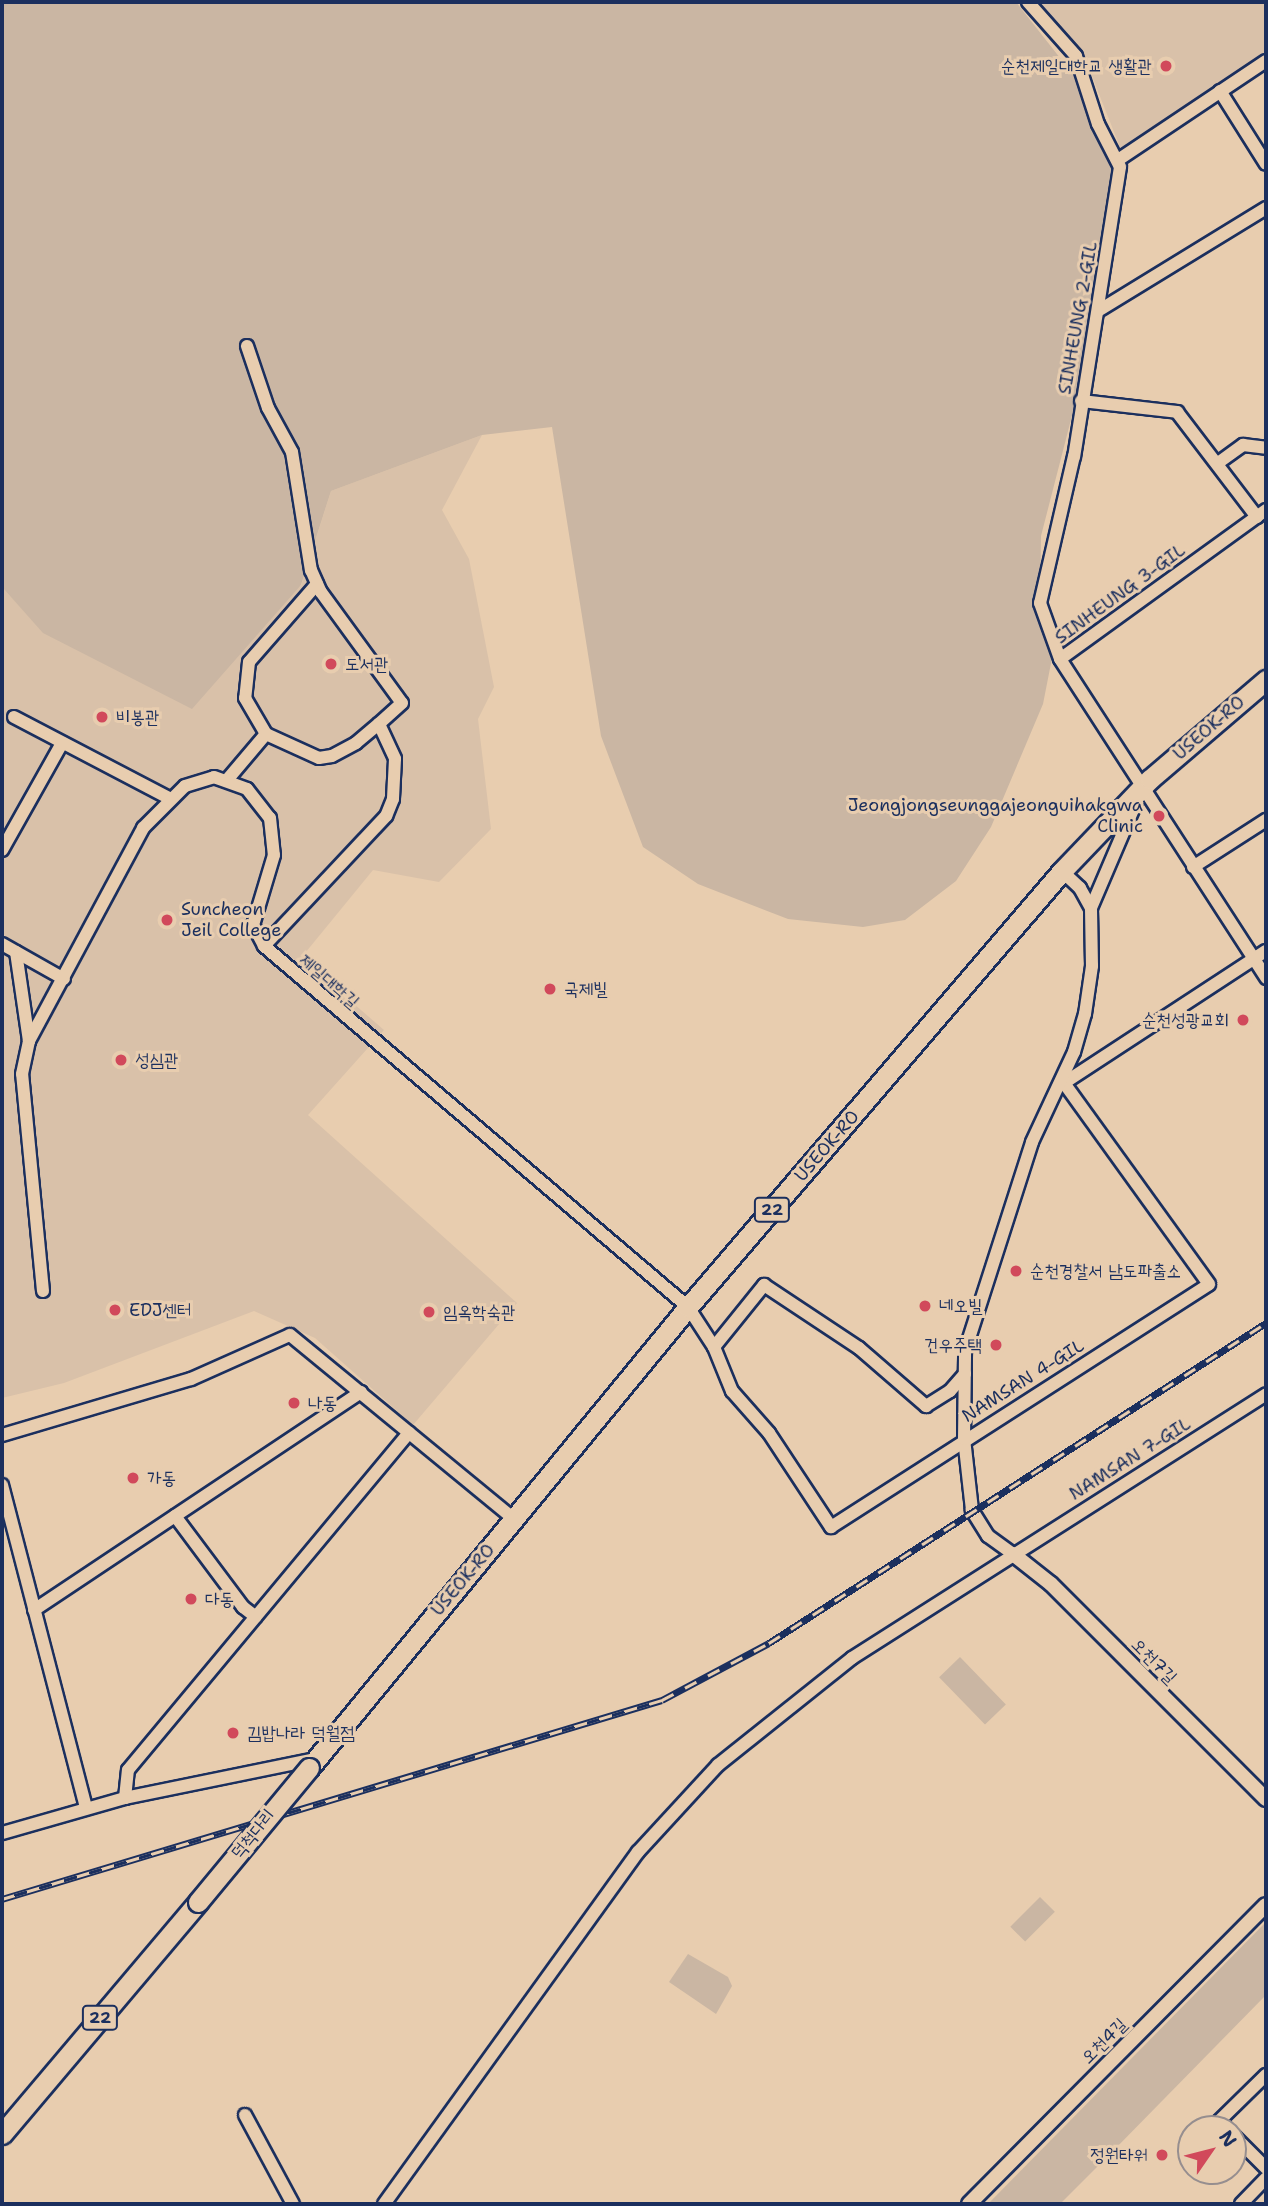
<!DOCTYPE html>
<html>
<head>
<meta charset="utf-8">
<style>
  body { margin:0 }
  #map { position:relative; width:1268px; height:2206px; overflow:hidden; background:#e8cdaf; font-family:"Shantell Sans","Poor Story",sans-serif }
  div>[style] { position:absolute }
  .built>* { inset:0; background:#d9c1a9 }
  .green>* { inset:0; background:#cab6a3; transform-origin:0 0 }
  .roads { filter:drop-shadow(2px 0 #1b2f5e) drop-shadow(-2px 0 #1b2f5e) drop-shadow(0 2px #1b2f5e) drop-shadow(0 -2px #1b2f5e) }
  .minor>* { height:12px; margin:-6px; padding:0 6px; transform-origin:6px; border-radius:6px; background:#e8cdaf }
  .tertiary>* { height:14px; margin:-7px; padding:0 7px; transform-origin:7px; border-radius:7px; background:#e8cdaf }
  .primary>* { height:19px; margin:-9.5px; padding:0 9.5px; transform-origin:9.5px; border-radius:9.5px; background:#e8cdaf }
  .rail>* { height:7px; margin-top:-3.5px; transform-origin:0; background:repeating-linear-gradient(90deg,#e8cdaf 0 13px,#1b2f5e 0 26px); box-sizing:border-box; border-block:2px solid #1b2f5e }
  .bridges { filter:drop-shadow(2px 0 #1b2f5e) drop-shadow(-2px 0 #1b2f5e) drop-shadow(0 2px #1b2f5e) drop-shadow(0 -2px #1b2f5e) }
  .primary-bridge>* { height:19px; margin:-9.5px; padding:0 9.5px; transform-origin:9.5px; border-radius:9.5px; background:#e8cdaf }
  .dots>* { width:19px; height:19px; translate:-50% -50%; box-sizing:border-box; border:4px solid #e8cdaf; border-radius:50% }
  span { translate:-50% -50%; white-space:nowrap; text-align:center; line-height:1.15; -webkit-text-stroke:6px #e8cdaf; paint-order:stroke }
  .shield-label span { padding:2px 5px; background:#e8cdaf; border:2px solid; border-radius:5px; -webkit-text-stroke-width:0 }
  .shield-label { font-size:16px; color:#1b2f5e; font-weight:700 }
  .poi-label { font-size:18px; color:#1b2f5e }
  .right { translate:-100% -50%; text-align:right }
  .left { translate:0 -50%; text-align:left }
  .street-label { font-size:18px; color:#1b2f5e }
  .frame { position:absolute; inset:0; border:4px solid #1b2f5e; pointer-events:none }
  .north { position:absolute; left:1177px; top:2115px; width:70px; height:70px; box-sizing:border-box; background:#e8cdaf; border:2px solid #968e8f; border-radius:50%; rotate:55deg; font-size:19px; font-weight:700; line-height:28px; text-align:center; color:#1b2f5e }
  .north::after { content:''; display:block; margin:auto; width:24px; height:32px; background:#d1495b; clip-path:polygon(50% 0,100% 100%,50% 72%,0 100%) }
</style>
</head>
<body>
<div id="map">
  <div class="built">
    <div style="clip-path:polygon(1038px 2px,1266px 2px,1266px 52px,1131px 146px,1120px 147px,1082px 51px)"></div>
    <div style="clip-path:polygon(482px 435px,442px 510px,469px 559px,494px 687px,478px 719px,491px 829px,439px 882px,373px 870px,301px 958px,384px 1030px,308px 1115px,517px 1303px,413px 1425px,315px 1338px,254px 1311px,64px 1383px,2px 1398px,2px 587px,44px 633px,301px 586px,331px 491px)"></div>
  </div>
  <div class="green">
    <div style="clip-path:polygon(2px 2px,1016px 2px,1075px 77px,1112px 166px,1076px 400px,1041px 536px,1040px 603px,1054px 648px,1043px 704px,991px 827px,956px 881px,905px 920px,863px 927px,788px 919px,698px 884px,643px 847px,601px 736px,552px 427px,482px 435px,331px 491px,301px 585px,192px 709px,43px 633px,2px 587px)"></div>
    <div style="left:960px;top:1657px;width:66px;height:29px;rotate:46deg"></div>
    <div style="left:1040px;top:1897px;width:21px;height:42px;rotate:45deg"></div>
    <div style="clip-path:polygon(1266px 1922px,1266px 1995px,1111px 2153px,1060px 2204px,988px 2204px)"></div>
    <div style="clip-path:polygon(688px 1954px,728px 1977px,732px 1986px,716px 2014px,669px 1982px)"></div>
  </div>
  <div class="roads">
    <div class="minor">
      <div style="left:1028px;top:2px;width:72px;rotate:48.4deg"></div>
      <div style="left:1076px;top:56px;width:71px;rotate:72.1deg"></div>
      <div style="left:1098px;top:124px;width:48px;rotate:62.9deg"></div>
      <div style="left:1120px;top:167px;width:293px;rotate:99deg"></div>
      <div style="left:1074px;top:456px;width:151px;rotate:103deg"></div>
      <div style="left:1040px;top:603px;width:59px;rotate:70.3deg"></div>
      <div style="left:1220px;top:91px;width:86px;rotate:57.8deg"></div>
      <div style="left:1118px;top:160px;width:178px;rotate:-33.8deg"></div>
      <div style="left:1098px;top:311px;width:197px;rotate:-31.5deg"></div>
      <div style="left:247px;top:346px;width:65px;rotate:71.3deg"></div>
      <div style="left:268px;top:408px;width:50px;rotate:61.4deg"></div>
      <div style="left:292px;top:452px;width:120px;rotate:80.9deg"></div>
      <div style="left:311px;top:570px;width:24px;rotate:66deg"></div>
      <div style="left:321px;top:592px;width:137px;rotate:53.9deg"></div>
      <div style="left:402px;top:703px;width:31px;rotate:138deg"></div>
      <div style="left:379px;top:724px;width:38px;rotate:65deg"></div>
      <div style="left:395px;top:759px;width:40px;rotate:92.9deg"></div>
      <div style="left:393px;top:799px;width:18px;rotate:112deg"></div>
      <div style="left:386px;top:816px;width:178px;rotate:133.2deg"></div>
      <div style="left:1081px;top:401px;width:97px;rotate:6.5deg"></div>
      <div style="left:1177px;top:412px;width:132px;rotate:52.7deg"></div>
      <div style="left:1218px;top:463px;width:31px;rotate:-36deg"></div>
      <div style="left:1243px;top:445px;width:23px;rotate:7deg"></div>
      <div style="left:1266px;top:510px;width:254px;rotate:144.1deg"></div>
      <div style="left:1060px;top:659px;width:380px;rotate:57.1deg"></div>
      <div style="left:317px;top:584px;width:103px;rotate:131.1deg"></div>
      <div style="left:249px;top:662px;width:36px;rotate:96deg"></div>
      <div style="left:245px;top:698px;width:42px;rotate:59.7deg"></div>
      <div style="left:266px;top:734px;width:58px;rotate:24.4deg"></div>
      <div style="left:319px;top:758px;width:13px;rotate:-9deg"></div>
      <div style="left:332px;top:756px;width:27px;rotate:-28deg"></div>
      <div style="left:356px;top:743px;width:30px;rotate:-40deg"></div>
      <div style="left:14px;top:717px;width:175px;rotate:27.6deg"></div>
      <div style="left:227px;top:780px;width:60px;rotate:-49.7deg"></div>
      <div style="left:2px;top:850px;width:123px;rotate:-60.7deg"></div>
      <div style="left:1193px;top:867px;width:87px;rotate:-32.8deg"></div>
      <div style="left:1091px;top:908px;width:125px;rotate:-66.9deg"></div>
      <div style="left:2px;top:944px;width:71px;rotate:29.4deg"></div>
      <div style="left:16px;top:952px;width:90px;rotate:81.7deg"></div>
      <div style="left:1062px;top:1080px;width:4px;rotate:56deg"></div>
      <div style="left:1064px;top:1083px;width:241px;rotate:-33.2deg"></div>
      <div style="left:43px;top:1291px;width:218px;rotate:-95.5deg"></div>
      <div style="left:22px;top:1074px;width:34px;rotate:-78deg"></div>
      <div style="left:29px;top:1041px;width:242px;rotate:-61.8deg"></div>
      <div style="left:143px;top:828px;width:59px;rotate:-45deg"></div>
      <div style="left:185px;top:786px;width:30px;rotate:-17deg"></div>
      <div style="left:214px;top:777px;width:35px;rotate:20deg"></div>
      <div style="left:247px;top:789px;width:37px;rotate:52deg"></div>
      <div style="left:270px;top:818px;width:37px;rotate:84deg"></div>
      <div style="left:274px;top:855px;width:73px;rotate:106.7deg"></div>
      <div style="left:253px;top:925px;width:24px;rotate:62deg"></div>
      <div style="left:264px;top:946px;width:557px;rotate:40.41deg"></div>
      <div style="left:688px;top:1307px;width:48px;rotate:57deg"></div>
      <div style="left:714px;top:1347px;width:80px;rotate:-51.1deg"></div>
      <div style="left:764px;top:1285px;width:114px;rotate:33.6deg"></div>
      <div style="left:859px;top:1348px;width:89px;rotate:40.9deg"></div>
      <div style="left:926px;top:1406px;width:28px;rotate:-32deg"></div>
      <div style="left:950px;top:1391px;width:23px;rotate:-49deg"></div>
      <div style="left:714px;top:1347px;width:48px;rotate:67.8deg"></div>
      <div style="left:732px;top:1391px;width:56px;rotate:48.6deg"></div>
      <div style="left:769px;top:1433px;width:113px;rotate:56.6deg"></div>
      <div style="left:831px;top:1527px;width:449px;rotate:-32.7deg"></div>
      <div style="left:1209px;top:1284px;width:248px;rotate:-125.8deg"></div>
      <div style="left:2px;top:1435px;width:197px;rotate:-16.5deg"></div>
      <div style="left:191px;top:1379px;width:108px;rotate:-24deg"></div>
      <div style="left:290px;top:1335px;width:290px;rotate:39.4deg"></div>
      <div style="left:2px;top:1485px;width:334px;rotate:75.4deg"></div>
      <div style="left:175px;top:1516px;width:114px;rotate:53.2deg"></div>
      <div style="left:243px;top:1607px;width:16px;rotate:38deg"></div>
      <div style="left:1013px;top:1554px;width:31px;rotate:-144deg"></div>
      <div style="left:988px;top:1536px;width:31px;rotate:-122deg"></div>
      <div style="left:972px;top:1510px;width:71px;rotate:-96.4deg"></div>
      <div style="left:964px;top:1439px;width:88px;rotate:-89.3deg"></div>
      <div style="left:965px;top:1351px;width:219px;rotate:-72.2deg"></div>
      <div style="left:1032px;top:1142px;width:99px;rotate:-65deg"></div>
      <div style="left:1074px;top:1052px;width:40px;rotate:-74deg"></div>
      <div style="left:1085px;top:1014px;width:49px;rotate:-81.7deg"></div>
      <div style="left:1092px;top:966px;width:58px;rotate:-91deg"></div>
      <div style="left:1091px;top:908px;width:23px;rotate:-119deg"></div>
      <div style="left:1080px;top:888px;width:25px;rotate:-137deg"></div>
      <div style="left:34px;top:1610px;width:393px;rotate:-33.7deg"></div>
      <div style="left:125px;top:1798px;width:28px;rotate:-84deg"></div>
      <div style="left:128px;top:1770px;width:439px;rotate:-50.2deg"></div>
      <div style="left:2px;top:1833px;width:128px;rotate:-15.9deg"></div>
      <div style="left:125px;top:1798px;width:194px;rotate:-11.6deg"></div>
      <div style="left:245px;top:2115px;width:101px;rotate:61.7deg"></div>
      <div style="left:1227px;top:2129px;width:11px;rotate:-135deg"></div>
      <div style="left:1219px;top:2121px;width:66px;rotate:-44.4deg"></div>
      <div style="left:1233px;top:2135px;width:47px;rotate:45deg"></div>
      <div style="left:384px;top:2204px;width:434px;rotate:-54.2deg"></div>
      <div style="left:638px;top:1852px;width:118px;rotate:-47.4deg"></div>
      <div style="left:718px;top:1765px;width:171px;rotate:-38.6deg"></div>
      <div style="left:852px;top:1658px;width:491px;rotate:-32.5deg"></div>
      <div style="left:1241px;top:2204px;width:36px;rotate:-46deg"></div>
    </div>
    <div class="tertiary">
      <div style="left:1013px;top:1554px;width:48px;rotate:38.3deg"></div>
      <div style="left:1051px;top:1584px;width:304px;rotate:45deg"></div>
      <div style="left:969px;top:2204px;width:421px;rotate:-45.2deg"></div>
    </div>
    <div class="primary">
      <div style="left:309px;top:1768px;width:597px;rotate:-50.58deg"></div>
      <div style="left:688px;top:1307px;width:574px;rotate:-49.38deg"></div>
      <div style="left:1062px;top:871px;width:127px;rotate:-46.3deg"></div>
      <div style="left:1150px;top:779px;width:153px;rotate:-40.5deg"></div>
      <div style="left:2px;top:2134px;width:304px;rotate:-49.8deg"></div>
    </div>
  </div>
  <div class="rail">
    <div style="left:2px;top:1899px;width:689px;rotate:-16.78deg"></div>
    <div style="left:662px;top:1700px;width:121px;rotate:-28deg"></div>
    <div style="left:769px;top:1643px;width:591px;rotate:-32.78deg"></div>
  </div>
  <div class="bridges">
    <div class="primary-bridge">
      <div style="left:198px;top:1902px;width:174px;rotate:-50.4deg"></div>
    </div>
  </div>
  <div class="dots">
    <div style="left:1166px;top:66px;background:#d1495b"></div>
    <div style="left:331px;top:664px;background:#d1495b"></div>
    <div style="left:102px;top:717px;background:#d1495b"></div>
    <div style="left:1159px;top:816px;background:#d1495b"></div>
    <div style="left:167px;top:920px;background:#d1495b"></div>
    <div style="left:550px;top:989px;background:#d1495b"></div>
    <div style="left:1243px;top:1020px;background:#d1495b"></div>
    <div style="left:121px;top:1060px;background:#d1495b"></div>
    <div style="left:1016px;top:1271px;background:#d1495b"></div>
    <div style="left:925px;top:1306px;background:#d1495b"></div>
    <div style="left:115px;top:1310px;background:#d1495b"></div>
    <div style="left:429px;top:1312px;background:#d1495b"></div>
    <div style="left:996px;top:1345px;background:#d1495b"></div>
    <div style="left:294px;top:1403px;background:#d1495b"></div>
    <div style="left:133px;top:1478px;background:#d1495b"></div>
    <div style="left:191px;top:1599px;background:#d1495b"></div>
    <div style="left:233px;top:1733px;background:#d1495b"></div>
    <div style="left:1162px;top:2155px;background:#d1495b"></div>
  </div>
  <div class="shield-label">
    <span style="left:772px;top:1210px">22</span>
    <span style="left:100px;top:2018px">22</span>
  </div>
  <div class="poi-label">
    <span class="right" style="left:1152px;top:66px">순천제일대학교 생활관</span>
    <span class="left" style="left:345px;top:664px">도서관</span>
    <span class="left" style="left:116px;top:717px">비봉관</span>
    <span class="right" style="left:1143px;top:816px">Jeongjongseunggajeonguihakgwa<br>Clinic</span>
    <span class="left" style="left:181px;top:920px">Suncheon<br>Jeil College</span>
    <span class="left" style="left:564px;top:989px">국제빌</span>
    <span class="right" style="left:1229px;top:1020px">순천성광교회</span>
    <span class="left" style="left:135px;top:1060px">성심관</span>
    <span class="left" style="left:1030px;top:1271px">순천경찰서 남도파출소</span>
    <span class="left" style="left:939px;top:1306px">네오빌</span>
    <span class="left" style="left:129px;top:1310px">EDJ센터</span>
    <span class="left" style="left:443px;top:1312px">임옥학숙관</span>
    <span class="right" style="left:982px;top:1345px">건우주택</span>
    <span class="left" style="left:308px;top:1403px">나동</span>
    <span class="left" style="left:147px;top:1478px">가동</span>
    <span class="left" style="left:205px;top:1599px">다동</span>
    <span class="left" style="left:247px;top:1733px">김밥나라 덕월점</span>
    <span class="right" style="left:1148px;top:2155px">정원타워</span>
  </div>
  <div class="street-label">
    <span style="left:1078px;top:318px;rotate:-80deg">SINHEUNG 2-GIL</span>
    <span style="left:1120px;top:594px;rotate:-36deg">SINHEUNG 3-GIL</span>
    <span style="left:1209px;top:728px;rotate:-41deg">USEOK-RO</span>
    <span style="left:329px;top:981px;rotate:41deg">제일대학길</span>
    <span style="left:827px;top:1146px;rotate:-49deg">USEOK-RO</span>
    <span style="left:1023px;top:1381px;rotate:-32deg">NAMSAN 4-GIL</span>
    <span style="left:1130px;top:1459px;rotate:-32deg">NAMSAN 7-GIL</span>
    <span style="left:463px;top:1580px;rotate:-50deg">USEOK-RO</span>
    <span style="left:1154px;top:1661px;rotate:45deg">오천7길</span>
    <span style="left:253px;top:1834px;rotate:-51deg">덕척다리</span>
    <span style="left:1104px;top:2041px;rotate:-45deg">오천4길</span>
  </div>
  <div class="frame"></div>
  <div class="north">N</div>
</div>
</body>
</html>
